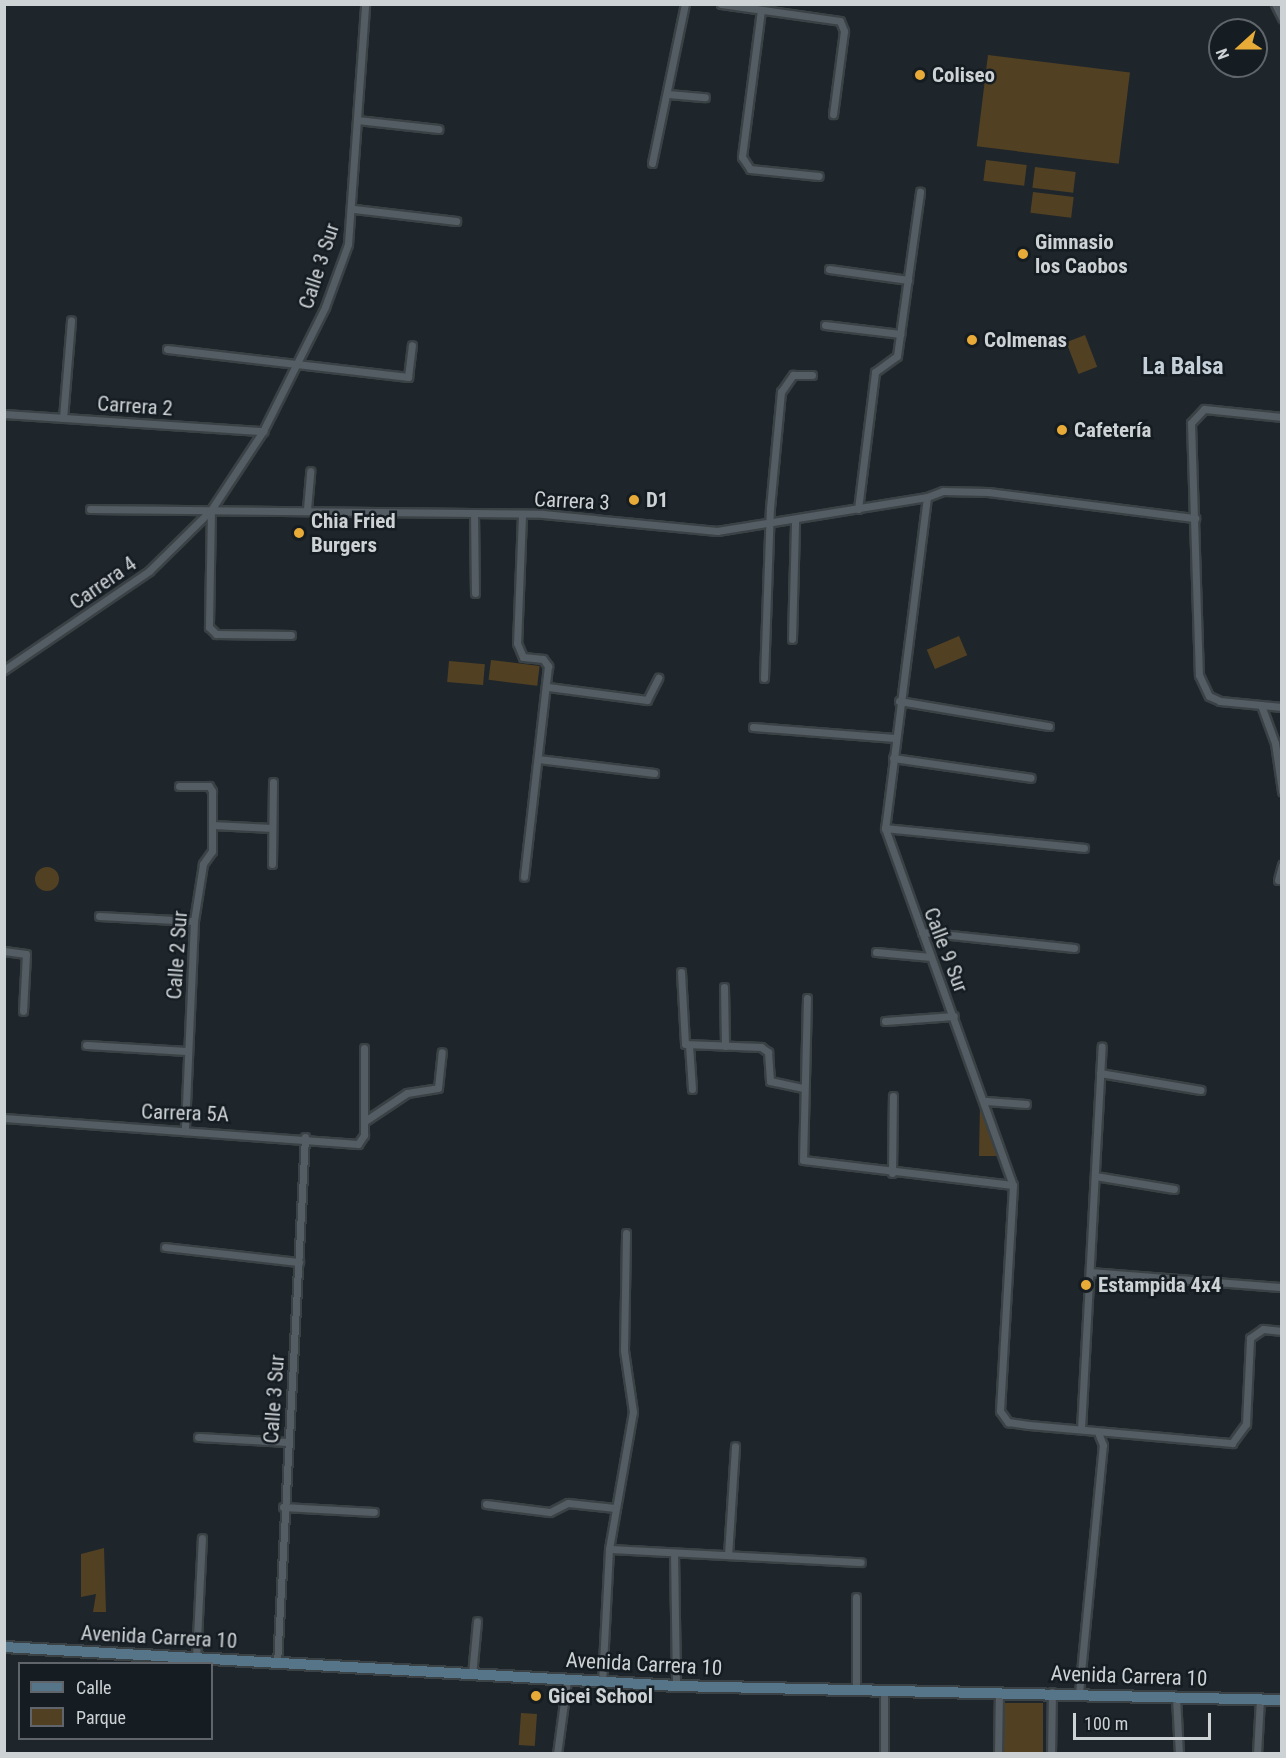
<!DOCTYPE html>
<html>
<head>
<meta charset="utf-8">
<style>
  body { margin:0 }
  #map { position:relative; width:1286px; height:1758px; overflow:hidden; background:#1e262b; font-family:"Roboto Condensed",sans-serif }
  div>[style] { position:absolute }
  .green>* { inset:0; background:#524023; transform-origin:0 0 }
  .round { border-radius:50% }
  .roads { filter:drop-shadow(2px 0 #3b4246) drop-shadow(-2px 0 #3b4246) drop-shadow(0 2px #3b4246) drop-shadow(0 -2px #3b4246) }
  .street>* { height:7px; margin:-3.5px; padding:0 3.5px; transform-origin:3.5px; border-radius:3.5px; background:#545d63 }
  .secondary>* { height:10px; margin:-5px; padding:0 5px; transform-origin:5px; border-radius:5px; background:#577588 }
  .dots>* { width:16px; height:16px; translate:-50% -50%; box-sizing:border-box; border:3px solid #151c22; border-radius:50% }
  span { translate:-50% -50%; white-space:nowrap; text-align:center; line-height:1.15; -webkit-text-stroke:5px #151c22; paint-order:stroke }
  .poi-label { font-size:21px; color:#cdd2d5; font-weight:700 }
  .left { translate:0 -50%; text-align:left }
  .street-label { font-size:21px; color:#cdd2d5 }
  .quarter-label { font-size:24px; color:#c5cfd7; font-weight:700 }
  .frame { position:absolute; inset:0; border:6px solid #cdd2d5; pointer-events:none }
  .legend { position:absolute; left:18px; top:1662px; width:195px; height:78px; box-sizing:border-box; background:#151c22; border:2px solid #5f656a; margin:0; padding:8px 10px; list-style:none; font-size:18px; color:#cdd2d5 }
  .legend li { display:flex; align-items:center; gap:12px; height:30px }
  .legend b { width:30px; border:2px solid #5f656a }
  .north { position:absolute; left:1208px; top:18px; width:60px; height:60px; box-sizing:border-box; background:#151c22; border:2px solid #5f656a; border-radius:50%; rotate:249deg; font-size:16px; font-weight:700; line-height:24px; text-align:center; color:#cdd2d5 }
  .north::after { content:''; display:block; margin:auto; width:21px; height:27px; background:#e9ab38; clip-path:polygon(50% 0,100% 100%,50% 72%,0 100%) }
  .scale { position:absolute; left:1073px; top:1713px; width:138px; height:27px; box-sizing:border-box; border:3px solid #cdd2d5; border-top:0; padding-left:8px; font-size:18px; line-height:21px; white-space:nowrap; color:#cdd2d5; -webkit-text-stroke:4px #151c22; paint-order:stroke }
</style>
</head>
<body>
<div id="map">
  <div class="green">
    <div style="left:988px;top:55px;width:143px;height:92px;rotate:7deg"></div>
    <div style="left:986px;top:160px;width:41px;height:21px;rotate:7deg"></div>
    <div style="left:1035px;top:167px;width:41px;height:21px;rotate:7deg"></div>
    <div style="left:1033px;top:192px;width:41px;height:21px;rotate:7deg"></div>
    <div style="left:1085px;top:335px;width:34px;height:20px;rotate:69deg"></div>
    <div style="left:959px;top:636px;width:21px;height:35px;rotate:67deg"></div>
    <div style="left:491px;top:660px;width:49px;height:20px;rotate:7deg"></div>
    <div style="left:449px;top:661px;width:36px;height:21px;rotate:5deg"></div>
    <div class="round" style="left:35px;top:867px;width:24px;height:24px"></div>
    <div style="clip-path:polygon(980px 1105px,997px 1156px,979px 1156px)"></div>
    <div style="clip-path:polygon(104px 1548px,106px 1612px,93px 1612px,96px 1594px,81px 1597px,81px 1554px)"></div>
    <div style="left:1002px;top:1703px;width:41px;height:50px"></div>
    <div style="left:521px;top:1713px;width:16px;height:32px;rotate:4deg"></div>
  </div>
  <div class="roads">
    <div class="street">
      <div style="left:721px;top:4px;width:120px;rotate:8.1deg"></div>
      <div style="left:840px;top:21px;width:11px;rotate:68deg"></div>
      <div style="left:844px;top:31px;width:84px;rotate:97.5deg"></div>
      <div style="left:1275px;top:4px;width:16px;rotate:63deg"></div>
      <div style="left:761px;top:10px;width:148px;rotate:97.4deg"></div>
      <div style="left:742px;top:157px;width:14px;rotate:56deg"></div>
      <div style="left:750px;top:169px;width:69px;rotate:5.8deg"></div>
      <div style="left:668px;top:94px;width:37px;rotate:5deg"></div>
      <div style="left:357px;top:120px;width:82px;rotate:6.3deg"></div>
      <div style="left:652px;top:163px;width:162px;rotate:-78.3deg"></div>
      <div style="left:354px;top:209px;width:103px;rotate:6.7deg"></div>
      <div style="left:829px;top:269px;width:80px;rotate:7.9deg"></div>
      <div style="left:825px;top:325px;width:76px;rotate:6.8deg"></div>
      <div style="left:167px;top:349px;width:243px;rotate:6.6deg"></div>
      <div style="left:408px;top:377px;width:32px;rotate:-83deg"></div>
      <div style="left:4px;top:414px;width:260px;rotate:3.8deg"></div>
      <div style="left:1282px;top:417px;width:78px;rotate:-174.1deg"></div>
      <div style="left:1204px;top:409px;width:19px;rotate:133deg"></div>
      <div style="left:1191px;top:423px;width:252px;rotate:88.2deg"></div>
      <div style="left:1199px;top:675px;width:23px;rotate:65deg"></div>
      <div style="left:1209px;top:696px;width:12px;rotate:24deg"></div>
      <div style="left:1220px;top:701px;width:62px;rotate:5.5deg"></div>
      <div style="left:63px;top:418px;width:98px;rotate:-85.3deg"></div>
      <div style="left:927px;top:497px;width:334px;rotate:97.2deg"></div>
      <div style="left:885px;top:828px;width:379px;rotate:70.3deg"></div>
      <div style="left:1013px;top:1185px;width:226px;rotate:93.3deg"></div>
      <div style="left:1000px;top:1411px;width:14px;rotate:54deg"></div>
      <div style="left:1008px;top:1422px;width:21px;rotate:8deg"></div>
      <div style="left:1029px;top:1425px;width:204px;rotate:5.1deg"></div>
      <div style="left:1232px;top:1443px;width:24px;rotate:-54deg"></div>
      <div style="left:1246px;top:1424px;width:86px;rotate:-87.3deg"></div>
      <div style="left:1250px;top:1338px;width:16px;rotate:-35deg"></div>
      <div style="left:1263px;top:1329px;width:19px;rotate:6deg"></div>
      <div style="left:927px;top:497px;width:17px;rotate:-21deg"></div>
      <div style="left:943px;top:491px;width:45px;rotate:1.3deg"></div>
      <div style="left:988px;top:492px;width:209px;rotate:7.2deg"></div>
      <div style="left:90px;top:509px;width:453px;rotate:0.6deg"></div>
      <div style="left:543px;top:514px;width:175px;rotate:5.6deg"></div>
      <div style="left:717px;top:531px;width:213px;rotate:-9.2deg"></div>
      <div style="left:307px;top:509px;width:38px;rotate:-85deg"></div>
      <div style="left:858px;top:509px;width:138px;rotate:-82.9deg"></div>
      <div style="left:875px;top:372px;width:27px;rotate:-36deg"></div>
      <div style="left:897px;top:356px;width:166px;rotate:-82deg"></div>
      <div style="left:211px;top:510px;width:117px;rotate:91deg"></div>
      <div style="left:209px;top:627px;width:10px;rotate:45deg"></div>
      <div style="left:216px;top:634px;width:75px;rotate:0.8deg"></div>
      <div style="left:474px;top:513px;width:80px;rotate:89.3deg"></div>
      <div style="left:522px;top:515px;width:128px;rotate:92.2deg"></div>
      <div style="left:517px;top:643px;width:15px;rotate:67deg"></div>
      <div style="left:523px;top:657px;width:20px;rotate:6deg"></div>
      <div style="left:543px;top:659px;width:9px;rotate:54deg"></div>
      <div style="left:548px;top:666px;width:212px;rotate:96.5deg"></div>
      <div style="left:792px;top:639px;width:118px;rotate:-88.5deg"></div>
      <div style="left:4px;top:670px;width:176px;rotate:-34.3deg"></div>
      <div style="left:149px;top:571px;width:87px;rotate:-44.5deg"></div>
      <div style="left:211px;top:510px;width:95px;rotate:-56.6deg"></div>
      <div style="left:263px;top:431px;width:139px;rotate:-63.4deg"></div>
      <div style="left:325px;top:307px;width:67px;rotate:-69.9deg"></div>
      <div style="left:348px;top:244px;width:241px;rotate:-85.9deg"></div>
      <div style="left:764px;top:678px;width:170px;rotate:-88deg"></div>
      <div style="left:770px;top:508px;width:117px;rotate:-84.6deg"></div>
      <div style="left:781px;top:392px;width:21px;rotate:-55deg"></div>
      <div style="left:793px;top:375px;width:19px"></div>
      <div style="left:548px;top:687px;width:100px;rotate:7.5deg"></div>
      <div style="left:647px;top:700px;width:25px;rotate:-63deg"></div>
      <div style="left:899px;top:701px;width:152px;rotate:9.5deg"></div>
      <div style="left:1261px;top:705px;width:40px;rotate:69.8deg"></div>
      <div style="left:1275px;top:743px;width:49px;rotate:81.7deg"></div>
      <div style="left:753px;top:727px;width:142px;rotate:4.4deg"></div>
      <div style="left:893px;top:758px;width:139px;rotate:8.2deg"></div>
      <div style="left:538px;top:759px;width:117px;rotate:6.9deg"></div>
      <div style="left:179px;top:786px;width:30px"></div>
      <div style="left:209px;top:786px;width:6px;rotate:59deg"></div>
      <div style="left:212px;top:791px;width:60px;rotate:90deg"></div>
      <div style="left:212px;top:851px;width:16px;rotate:125deg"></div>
      <div style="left:203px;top:864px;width:58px;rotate:99deg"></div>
      <div style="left:194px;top:921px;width:207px;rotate:92.5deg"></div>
      <div style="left:212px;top:825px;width:60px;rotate:2.9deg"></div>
      <div style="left:885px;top:828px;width:200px;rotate:5.7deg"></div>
      <div style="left:272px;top:864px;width:82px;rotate:-89.3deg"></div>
      <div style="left:1278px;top:880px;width:16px;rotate:-75deg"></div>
      <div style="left:99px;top:916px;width:95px;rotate:3deg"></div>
      <div style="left:922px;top:932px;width:153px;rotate:6deg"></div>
      <div style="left:4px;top:951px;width:22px;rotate:8deg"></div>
      <div style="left:26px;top:954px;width:57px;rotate:93deg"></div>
      <div style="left:876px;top:952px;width:55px;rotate:5.2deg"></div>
      <div style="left:681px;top:972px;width:72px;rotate:86.8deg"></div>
      <div style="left:685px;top:1044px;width:76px;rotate:2.3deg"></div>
      <div style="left:761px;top:1047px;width:9px;rotate:36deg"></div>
      <div style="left:768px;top:1052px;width:29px;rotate:86deg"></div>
      <div style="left:770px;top:1081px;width:34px;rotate:12deg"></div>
      <div style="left:724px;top:987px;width:59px;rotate:89deg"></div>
      <div style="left:807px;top:998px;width:162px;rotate:91.4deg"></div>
      <div style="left:803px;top:1160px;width:211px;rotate:6.8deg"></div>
      <div style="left:885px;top:1021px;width:69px;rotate:-4.1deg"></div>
      <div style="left:86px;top:1045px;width:101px;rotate:3.4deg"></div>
      <div style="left:689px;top:1045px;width:44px;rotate:86.1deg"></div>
      <div style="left:1100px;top:1073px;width:102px;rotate:9.6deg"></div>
      <div style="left:986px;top:1101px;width:40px;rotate:4.3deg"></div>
      <div style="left:4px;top:1118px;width:355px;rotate:4.2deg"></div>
      <div style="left:358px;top:1144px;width:11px;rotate:-56deg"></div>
      <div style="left:364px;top:1135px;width:87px;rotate:-90deg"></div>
      <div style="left:365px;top:1121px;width:50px;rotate:-33.7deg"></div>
      <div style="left:407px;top:1093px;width:31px;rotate:-9deg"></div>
      <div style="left:438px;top:1088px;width:36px;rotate:-84deg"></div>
      <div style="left:892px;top:1173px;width:77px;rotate:-89.3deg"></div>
      <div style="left:1095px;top:1176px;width:80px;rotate:9.3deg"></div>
      <div style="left:165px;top:1247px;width:135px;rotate:6.4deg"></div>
      <div style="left:1090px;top:1272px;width:193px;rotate:4.5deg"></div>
      <div style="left:1081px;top:1429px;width:383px;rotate:-86.9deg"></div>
      <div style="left:198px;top:1437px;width:90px;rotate:3.2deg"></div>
      <div style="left:486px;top:1504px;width:64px;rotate:7.1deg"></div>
      <div style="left:550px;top:1512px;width:20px;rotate:-27deg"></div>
      <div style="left:568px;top:1503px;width:47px;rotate:6.1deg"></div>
      <div style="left:283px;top:1507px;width:91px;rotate:3.1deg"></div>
      <div style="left:609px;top:1549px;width:252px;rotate:3deg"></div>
      <div style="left:674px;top:1553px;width:133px;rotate:89.1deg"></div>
      <div style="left:728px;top:1555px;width:109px;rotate:-86.3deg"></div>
      <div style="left:856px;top:1597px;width:92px;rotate:90deg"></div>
      <div style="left:196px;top:1659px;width:121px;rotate:-87.2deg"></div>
      <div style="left:277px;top:1664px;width:528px;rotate:-86.96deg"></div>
      <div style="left:472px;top:1675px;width:54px;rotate:-84.7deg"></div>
      <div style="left:602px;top:1683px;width:134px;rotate:-87deg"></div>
      <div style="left:609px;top:1549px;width:139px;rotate:-80.1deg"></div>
      <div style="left:633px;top:1412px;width:63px;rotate:-98.3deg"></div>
      <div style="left:624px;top:1350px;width:117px;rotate:-89deg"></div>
      <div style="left:1079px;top:1693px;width:249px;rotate:-84.5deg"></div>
      <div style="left:1103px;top:1445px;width:11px;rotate:-112deg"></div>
      <div style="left:1176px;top:1697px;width:57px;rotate:87deg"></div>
      <div style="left:557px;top:1754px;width:75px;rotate:-82.3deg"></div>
      <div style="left:884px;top:1754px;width:64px;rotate:-90deg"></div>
      <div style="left:998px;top:1754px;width:62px;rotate:-89.1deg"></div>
      <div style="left:1051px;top:1754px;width:62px;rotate:-89.1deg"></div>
      <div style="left:1257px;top:1754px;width:55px;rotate:-86.9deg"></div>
    </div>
    <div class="secondary">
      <div style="left:4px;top:1647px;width:673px;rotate:3.32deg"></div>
      <div style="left:676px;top:1686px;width:606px;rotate:1.32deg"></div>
    </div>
  </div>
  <div class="dots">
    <div style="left:920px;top:75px;background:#e9ab38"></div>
    <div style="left:1023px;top:254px;background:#e9ab38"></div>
    <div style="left:972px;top:340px;background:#e9ab38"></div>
    <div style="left:1062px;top:430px;background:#e9ab38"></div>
    <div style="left:634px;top:500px;background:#e9ab38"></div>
    <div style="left:299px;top:533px;background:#e9ab38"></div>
    <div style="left:1086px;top:1285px;background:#e9ab38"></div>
    <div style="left:536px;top:1696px;background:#e9ab38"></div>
  </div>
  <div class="poi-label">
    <span class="left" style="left:932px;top:75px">Coliseo</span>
    <span class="left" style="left:1035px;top:254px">Gimnasio<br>los Caobos</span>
    <span class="left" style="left:984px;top:340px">Colmenas</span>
    <span class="left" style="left:1074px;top:430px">Cafetería</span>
    <span class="left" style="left:646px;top:500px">D1</span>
    <span class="left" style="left:311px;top:533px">Chia Fried<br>Burgers</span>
    <span class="left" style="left:1098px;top:1285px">Estampida 4x4</span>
    <span class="left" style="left:548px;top:1696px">Gicei School</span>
  </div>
  <div class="street-label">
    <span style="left:319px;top:266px;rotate:-72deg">Calle 3 Sur</span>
    <span style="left:135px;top:406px;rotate:4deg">Carrera 2</span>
    <span style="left:572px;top:501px;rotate:3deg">Carrera 3</span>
    <span style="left:103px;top:583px;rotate:-35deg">Carrera 4</span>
    <span style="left:946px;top:950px;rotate:69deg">Calle 9 Sur</span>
    <span style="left:177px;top:955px;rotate:-86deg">Calle 2 Sur</span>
    <span style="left:185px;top:1113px;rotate:2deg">Carrera 5A</span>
    <span style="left:274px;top:1399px;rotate:-86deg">Calle 3 Sur</span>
    <span style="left:159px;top:1637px;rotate:3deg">Avenida Carrera 10</span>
    <span style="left:644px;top:1664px;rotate:3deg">Avenida Carrera 10</span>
    <span style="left:1129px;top:1676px;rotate:2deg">Avenida Carrera 10</span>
  </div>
  <div class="quarter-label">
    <span style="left:1183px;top:367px">La Balsa</span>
  </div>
  <div class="frame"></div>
  <ul class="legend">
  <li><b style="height:8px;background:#577588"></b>Calle</li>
  <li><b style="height:16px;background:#524023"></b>Parque</li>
  </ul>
  <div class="north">N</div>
  <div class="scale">100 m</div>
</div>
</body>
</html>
